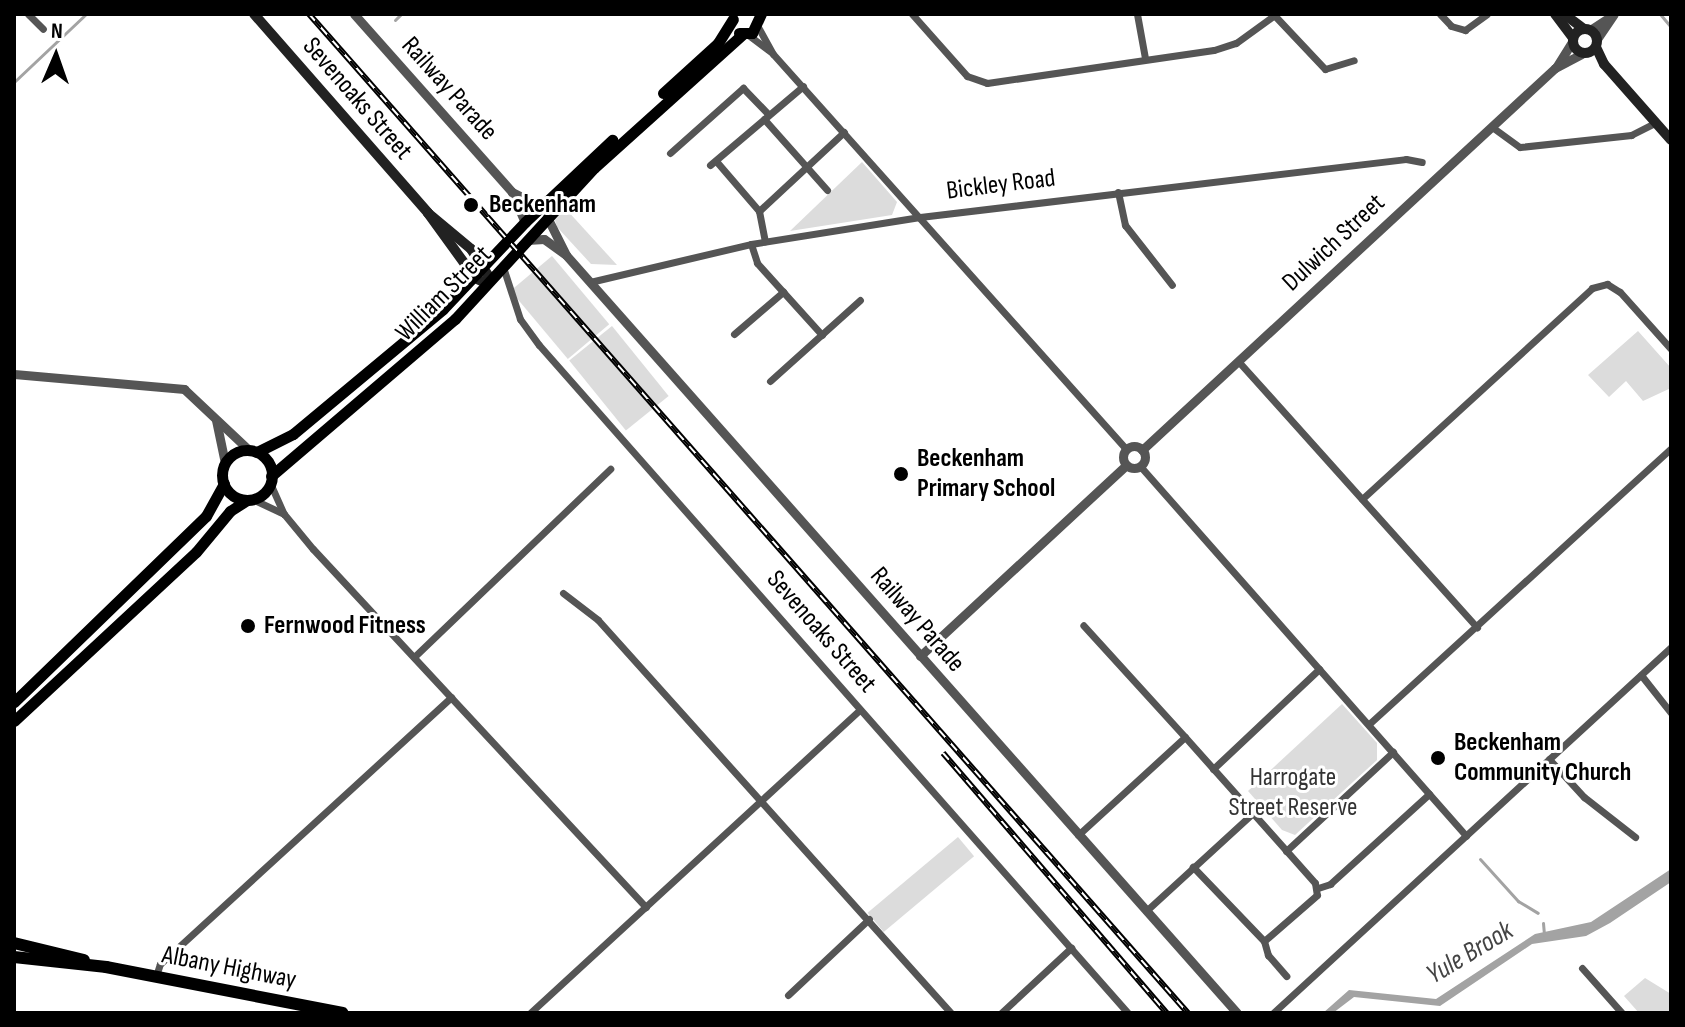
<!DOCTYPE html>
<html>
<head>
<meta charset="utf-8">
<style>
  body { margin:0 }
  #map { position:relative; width:1685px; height:1027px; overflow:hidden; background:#fff; font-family:"Sofia Sans Condensed",sans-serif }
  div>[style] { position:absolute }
  .green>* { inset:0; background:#dcdcdc; transform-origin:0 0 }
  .water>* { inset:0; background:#a3a3a3 }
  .stream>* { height:3px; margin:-1.5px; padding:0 1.5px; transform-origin:1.5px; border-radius:1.5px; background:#a3a3a3 }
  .minor>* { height:7px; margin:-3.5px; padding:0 3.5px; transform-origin:3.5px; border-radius:3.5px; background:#555 }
  .tertiary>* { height:9px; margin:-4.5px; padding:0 4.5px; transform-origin:4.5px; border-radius:4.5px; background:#555 }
  .tertiary>.ring { margin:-4.5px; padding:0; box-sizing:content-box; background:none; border:9px solid #555; border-radius:50% }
  .secondary>* { height:10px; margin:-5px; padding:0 5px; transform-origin:5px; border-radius:5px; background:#222 }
  .secondary>.ring { margin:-5px; padding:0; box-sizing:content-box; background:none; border:10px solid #222; border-radius:50% }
  .primary>* { height:11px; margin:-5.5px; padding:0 5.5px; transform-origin:5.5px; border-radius:5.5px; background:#000 }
  .primary>.ring { margin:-5.5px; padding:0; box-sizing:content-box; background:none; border:11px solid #000; border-radius:50% }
  .trunk>* { height:12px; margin:-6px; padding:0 6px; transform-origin:6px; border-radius:6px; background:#000 }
  .rail>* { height:6px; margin-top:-3px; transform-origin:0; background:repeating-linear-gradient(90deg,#fff 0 9px,#000 0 18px); box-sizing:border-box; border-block:2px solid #000 }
  .dots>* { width:22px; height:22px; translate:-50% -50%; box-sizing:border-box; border:4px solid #fff; border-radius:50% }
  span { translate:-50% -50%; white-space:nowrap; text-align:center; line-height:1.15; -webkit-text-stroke:6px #fff; paint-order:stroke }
  .street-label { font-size:26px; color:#000 }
  .poi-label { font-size:26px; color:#000; font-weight:700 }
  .left { translate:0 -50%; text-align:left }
  .park-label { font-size:26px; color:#333 }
  .water-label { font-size:28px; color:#444; font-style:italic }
  .frame { position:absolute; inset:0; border:16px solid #000; pointer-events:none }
  .north { position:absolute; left:16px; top:16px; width:80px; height:80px; -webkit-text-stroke:6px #fff; paint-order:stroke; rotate:2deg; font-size:22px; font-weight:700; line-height:32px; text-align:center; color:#000 }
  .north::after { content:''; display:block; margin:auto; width:28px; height:36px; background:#000; clip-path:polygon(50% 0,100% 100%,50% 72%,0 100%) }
</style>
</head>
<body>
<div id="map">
  <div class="green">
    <div style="clip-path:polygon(862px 162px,897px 202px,892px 215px,790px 231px)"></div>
    <div style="clip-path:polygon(565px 208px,617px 265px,591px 264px,557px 227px,555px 220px)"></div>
    <div style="left:552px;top:256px;width:89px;height:54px;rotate:50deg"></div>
    <div style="left:612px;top:326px;width:90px;height:55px;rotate:51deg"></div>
    <div style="clip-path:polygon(1638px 331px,1671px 368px,1671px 388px,1643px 401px,1626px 381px,1609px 397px,1588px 375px)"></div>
    <div style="clip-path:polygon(1342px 704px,1377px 743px,1377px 760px,1295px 835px,1282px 830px,1248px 791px)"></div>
    <div style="left:958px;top:837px;width:25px;height:118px;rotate:50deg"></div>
    <div style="clip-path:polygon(1645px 978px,1671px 994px,1671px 1013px,1639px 1013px,1624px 996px)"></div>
  </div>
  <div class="water">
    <div style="clip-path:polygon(1671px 869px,1671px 882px,1610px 923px,1586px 936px,1532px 944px,1440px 1006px,1354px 997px,1333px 1013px,1323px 1013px,1349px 990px,1436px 999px,1535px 934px,1591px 922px)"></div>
  </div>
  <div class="stream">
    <div style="left:1660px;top:14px;width:17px;rotate:50deg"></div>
    <div style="left:395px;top:20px;width:8px;rotate:-45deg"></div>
    <div style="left:14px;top:82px;width:99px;rotate:-43.4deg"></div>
    <div style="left:1480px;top:859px;width:57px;rotate:47.9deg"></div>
    <div style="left:1518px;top:901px;width:23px;rotate:31deg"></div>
    <div style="left:1543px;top:923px;width:12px;rotate:85deg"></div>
  </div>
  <div class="minor">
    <div style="left:28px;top:14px;width:21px;rotate:45deg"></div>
    <div style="left:912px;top:14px;width:83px;rotate:48.4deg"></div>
    <div style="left:967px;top:76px;width:21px;rotate:19deg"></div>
    <div style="left:987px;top:83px;width:229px;rotate:-8.3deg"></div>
    <div style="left:1214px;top:50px;width:23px;rotate:-18deg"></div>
    <div style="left:1236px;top:43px;width:49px;rotate:-35.9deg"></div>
    <div style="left:1137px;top:14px;width:45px;rotate:79.7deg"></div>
    <div style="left:1440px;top:14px;width:16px;rotate:47deg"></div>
    <div style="left:1451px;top:26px;width:15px;rotate:16deg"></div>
    <div style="left:1465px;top:30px;width:27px;rotate:-36deg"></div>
    <div style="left:1275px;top:16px;width:73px;rotate:46.7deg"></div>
    <div style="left:1325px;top:69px;width:30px;rotate:-17deg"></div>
    <div style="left:758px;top:27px;width:31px;rotate:61deg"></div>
    <div style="left:773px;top:54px;width:530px;rotate:48.21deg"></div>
    <div style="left:747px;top:34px;width:30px;rotate:37deg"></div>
    <div style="left:764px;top:119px;width:95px;rotate:48.4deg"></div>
    <div style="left:1492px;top:127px;width:34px;rotate:36deg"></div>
    <div style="left:1520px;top:147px;width:112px;rotate:-6.2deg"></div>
    <div style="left:1631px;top:135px;width:28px;rotate:-27deg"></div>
    <div style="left:670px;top:153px;width:98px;rotate:-41.7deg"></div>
    <div style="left:743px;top:88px;width:37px;rotate:46deg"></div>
    <div style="left:716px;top:161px;width:66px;rotate:49.3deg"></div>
    <div style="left:759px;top:211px;width:31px;rotate:79deg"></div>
    <div style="left:710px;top:165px;width:122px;rotate:-40.3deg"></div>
    <div style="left:1118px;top:192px;width:34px;rotate:78deg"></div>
    <div style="left:1125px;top:225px;width:76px;rotate:51.9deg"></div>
    <div style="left:759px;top:211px;width:116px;rotate:-42.9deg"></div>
    <div style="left:751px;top:244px;width:20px;rotate:72deg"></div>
    <div style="left:757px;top:263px;width:97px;rotate:47.9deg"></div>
    <div style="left:503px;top:267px;width:55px;rotate:71.9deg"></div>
    <div style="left:520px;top:319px;width:32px;rotate:54deg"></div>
    <div style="left:539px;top:345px;width:891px;rotate:48.6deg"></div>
    <div style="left:590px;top:282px;width:165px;rotate:-13.3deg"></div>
    <div style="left:751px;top:244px;width:171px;rotate:-9.1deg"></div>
    <div style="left:920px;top:217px;width:489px;rotate:-6.8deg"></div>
    <div style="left:1406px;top:159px;width:16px;rotate:11deg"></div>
    <div style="left:734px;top:334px;width:65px;rotate:-40.6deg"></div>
    <div style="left:1238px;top:361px;width:358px;rotate:48.1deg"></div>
    <div style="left:770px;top:381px;width:121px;rotate:-42deg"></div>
    <div style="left:1140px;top:466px;width:493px;rotate:48.6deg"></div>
    <div style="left:270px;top:483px;width:34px;rotate:66deg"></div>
    <div style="left:284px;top:514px;width:45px;rotate:50.4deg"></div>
    <div style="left:313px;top:549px;width:489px;rotate:47.1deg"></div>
    <div style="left:252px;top:499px;width:35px;rotate:25deg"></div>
    <div style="left:1362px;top:499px;width:312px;rotate:-42.5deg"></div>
    <div style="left:1592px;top:288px;width:16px;rotate:-15deg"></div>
    <div style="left:1607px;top:284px;width:15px;rotate:32deg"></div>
    <div style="left:1620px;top:292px;width:76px;rotate:48.2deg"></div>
    <div style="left:563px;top:593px;width:44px;rotate:37.6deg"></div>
    <div style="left:598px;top:620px;width:528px;rotate:48.07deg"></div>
    <div style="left:414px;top:657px;width:272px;rotate:-43.8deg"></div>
    <div style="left:1641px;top:675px;width:48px;rotate:51.7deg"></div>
    <div style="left:1369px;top:724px;width:409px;rotate:-42.4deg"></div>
    <div style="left:1185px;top:737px;width:195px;rotate:48.3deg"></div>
    <div style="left:1315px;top:883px;width:12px;rotate:81deg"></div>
    <div style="left:1317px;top:895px;width:70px;rotate:139deg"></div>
    <div style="left:1264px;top:941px;width:103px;rotate:-133.8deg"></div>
    <div style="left:1549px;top:759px;width:52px;rotate:47.4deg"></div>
    <div style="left:1584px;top:797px;width:65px;rotate:38.1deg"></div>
    <div style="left:1213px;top:769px;width:146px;rotate:-43.3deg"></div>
    <div style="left:1078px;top:835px;width:145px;rotate:-42.5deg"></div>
    <div style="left:1185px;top:737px;width:151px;rotate:-132.3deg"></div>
    <div style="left:1286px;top:851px;width:146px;rotate:-42.8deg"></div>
    <div style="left:1318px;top:888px;width:13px;rotate:-18deg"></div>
    <div style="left:1330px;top:884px;width:134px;rotate:-42.3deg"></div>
    <div style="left:1146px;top:911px;width:145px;rotate:-42.5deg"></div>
    <div style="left:1264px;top:941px;width:15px;rotate:74deg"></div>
    <div style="left:1268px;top:955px;width:28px;rotate:49deg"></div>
    <div style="left:1582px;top:968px;width:60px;rotate:48.4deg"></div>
    <div style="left:156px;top:976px;width:13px;rotate:-72deg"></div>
    <div style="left:160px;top:964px;width:395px;rotate:-42.5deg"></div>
    <div style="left:788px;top:995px;width:111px;rotate:-43.2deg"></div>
    <div style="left:530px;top:1013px;width:448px;rotate:-42.6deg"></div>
    <div style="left:1001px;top:1013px;width:96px;rotate:-42.9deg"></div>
    <div style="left:1273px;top:1013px;width:541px;rotate:-42.6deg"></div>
  </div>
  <div class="tertiary">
    <div style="left:354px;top:14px;width:238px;rotate:48.4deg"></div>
    <div style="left:512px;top:192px;width:31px;rotate:27deg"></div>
    <div style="left:1590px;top:30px;width:20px;rotate:-33deg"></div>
    <div style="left:1597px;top:39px;width:30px;rotate:-56deg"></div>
    <div style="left:1557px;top:66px;width:28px;rotate:-58deg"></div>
    <div style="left:512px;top:192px;width:33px;rotate:67deg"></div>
    <div style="left:547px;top:217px;width:42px;rotate:63.4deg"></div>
    <div style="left:566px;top:255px;width:1012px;rotate:48.48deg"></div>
    <div style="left:527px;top:240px;width:17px;rotate:-3deg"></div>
    <div style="left:544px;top:239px;width:27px;rotate:36deg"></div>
    <div style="left:14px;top:374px;width:171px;rotate:5deg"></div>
    <div style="left:184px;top:389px;width:89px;rotate:43.2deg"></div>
    <div style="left:216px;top:420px;width:44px;rotate:78.2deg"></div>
    <div class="ring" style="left:1123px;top:446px;width:13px;height:13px"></div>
    <div style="left:1142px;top:450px;width:563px;rotate:-42.77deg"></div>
    <div style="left:1555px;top:68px;width:30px;rotate:-28deg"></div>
    <div style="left:920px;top:656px;width:281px;rotate:-42.8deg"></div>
  </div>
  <div class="secondary">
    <div style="left:254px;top:14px;width:264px;rotate:48.8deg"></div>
    <div style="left:428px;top:213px;width:56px;rotate:39.9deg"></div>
    <div style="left:471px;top:249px;width:37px;rotate:57deg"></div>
    <div style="left:1555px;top:14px;width:30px;rotate:53deg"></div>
    <div style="left:1564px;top:14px;width:25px;rotate:37deg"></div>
    <div class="ring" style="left:1573px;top:29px;width:14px;height:14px"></div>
    <div style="left:1596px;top:47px;width:19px;rotate:65deg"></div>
    <div style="left:1604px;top:64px;width:101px;rotate:48.6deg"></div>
    <div style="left:428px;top:213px;width:80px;rotate:54.1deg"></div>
    <div style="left:475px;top:278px;width:14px;rotate:25deg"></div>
  </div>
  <div class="primary">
    <div style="left:739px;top:33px;width:13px"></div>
    <div style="left:752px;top:33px;width:21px;rotate:-65deg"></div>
    <div style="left:663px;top:93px;width:74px;rotate:-42.3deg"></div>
    <div style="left:718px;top:43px;width:28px;rotate:-58deg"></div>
    <div class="ring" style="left:222px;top:450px;width:39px;height:39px"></div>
    <div style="left:257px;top:452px;width:40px;rotate:-26.6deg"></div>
    <div style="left:293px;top:434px;width:195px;rotate:-39.8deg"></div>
    <div style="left:443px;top:309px;width:120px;rotate:-46.7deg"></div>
    <div style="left:525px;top:222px;width:120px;rotate:-43.3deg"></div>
    <div style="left:271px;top:476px;width:242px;rotate:-40.5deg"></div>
    <div style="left:455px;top:319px;width:205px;rotate:-47.4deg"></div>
    <div style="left:594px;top:168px;width:200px;rotate:-42deg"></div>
    <div style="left:14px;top:702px;width:267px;rotate:-44.1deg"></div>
    <div style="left:206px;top:516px;width:37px;rotate:-61deg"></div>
    <div style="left:14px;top:721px;width:248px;rotate:-42.9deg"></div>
    <div style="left:196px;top:552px;width:53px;rotate:-50.3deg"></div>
    <div style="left:230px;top:511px;width:20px;rotate:-33deg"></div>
  </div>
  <div class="trunk">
    <div style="left:14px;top:943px;width:72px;rotate:13.7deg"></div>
    <div style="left:14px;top:957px;width:93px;rotate:6.2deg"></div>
    <div style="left:106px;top:967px;width:241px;rotate:11deg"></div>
  </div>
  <div class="rail">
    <div style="left:309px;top:14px;width:1331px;rotate:48.66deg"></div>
    <div style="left:943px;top:753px;width:343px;rotate:49.3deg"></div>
  </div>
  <div class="dots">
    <div style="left:471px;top:205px;background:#000"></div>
    <div style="left:901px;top:474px;background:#000"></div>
    <div style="left:248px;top:626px;background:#000"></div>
    <div style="left:1438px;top:758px;background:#000"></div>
  </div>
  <div class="street-label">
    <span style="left:449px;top:89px;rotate:48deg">Railway Parade</span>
    <span style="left:357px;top:99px;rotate:49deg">Sevenoaks Street</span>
    <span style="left:1001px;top:185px;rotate:-7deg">Bickley Road</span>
    <span style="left:1334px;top:243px;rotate:-43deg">Dulwich Street</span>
    <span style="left:444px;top:294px;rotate:-45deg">William Street</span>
    <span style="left:917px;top:620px;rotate:49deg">Railway Parade</span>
    <span style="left:821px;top:632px;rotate:49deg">Sevenoaks Street</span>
    <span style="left:229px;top:968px;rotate:11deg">Albany Highway</span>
  </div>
  <div class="poi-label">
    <span class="left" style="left:489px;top:205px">Beckenham</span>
    <span class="left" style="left:917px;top:474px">Beckenham<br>Primary School</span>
    <span class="left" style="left:264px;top:626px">Fernwood Fitness</span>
    <span class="left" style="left:1454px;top:758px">Beckenham<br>Community Church</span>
  </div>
  <div class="park-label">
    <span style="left:1293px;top:793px">Harrogate<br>Street Reserve</span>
  </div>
  <div class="water-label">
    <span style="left:1470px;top:953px;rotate:-31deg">Yule Brook</span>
  </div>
  <div class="frame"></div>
  <div class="north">N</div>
</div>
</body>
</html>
